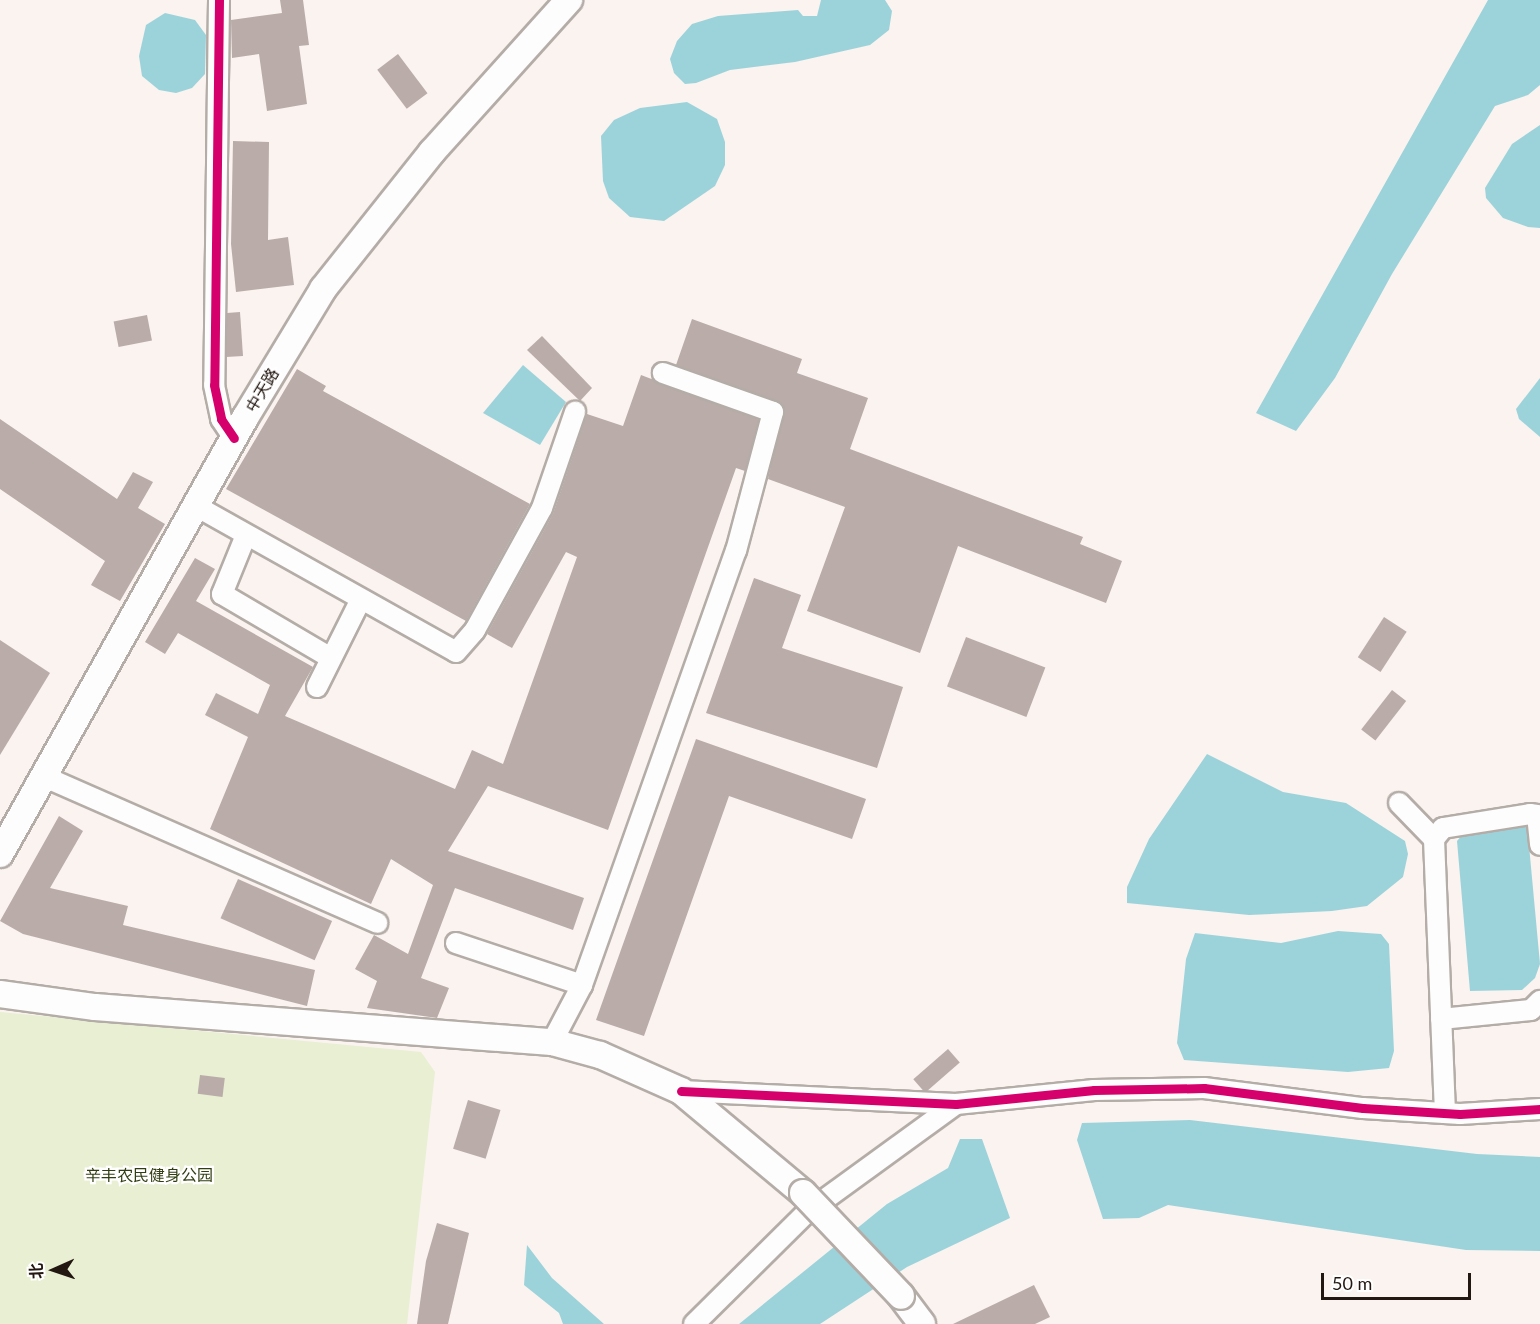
<!DOCTYPE html>
<html>
<head>
<meta charset="utf-8">
<style>
  body { margin:0 }
  #map { position:relative; width:1540px; height:1324px; overflow:hidden; background:#faf3ef; font-family:Lato,"Noto Sans SC",sans-serif }
  div>[style] { position:absolute }
  .green>* { inset:0; background:#e9efd2 }
  .water>* { inset:0; background:#9cd3db }
  .building>* { inset:0; background:#baaca9; transform-origin:0 0 }
  .roads { filter:drop-shadow(2px 0 #b4aca7) drop-shadow(-2px 0 #b4aca7) drop-shadow(0 2px #b4aca7) drop-shadow(0 -2px #b4aca7) }
  .minor>* { height:20px; margin:-10px; padding:0 10px; transform-origin:10px; border-radius:10px; background:#fefdfd }
  .major>* { height:26px; margin:-13px; padding:0 13px; transform-origin:13px; border-radius:13px; background:#fefdfd }
  .bridges { filter:drop-shadow(2px 0 #b4aca7) drop-shadow(-2px 0 #b4aca7) drop-shadow(0 2px #b4aca7) drop-shadow(0 -2px #b4aca7) }
  .major-bridge>* { height:26px; margin:-13px; padding:0 13px; transform-origin:13px; border-radius:13px; background:#fefdfd }
  .cycleway>* { height:9px; margin:-4.5px; padding:0 4.5px; transform-origin:4.5px; border-radius:4.5px; background:#d6006c }
  span { translate:-50% -50%; white-space:nowrap; text-align:center; line-height:1.15; -webkit-text-stroke:4.5px #fff; paint-order:stroke }
  .street-label { font-size:16px; color:#221711 }
  .park-label { font-size:16px; color:#323e12 }
  .north { position:absolute; left:24px; top:1240px; width:60px; height:60px; -webkit-text-stroke:4px #fff; paint-order:stroke; rotate:267deg; font-size:16px; font-weight:700; line-height:24px; text-align:center; color:#221711 }
  .north::after { content:''; display:block; margin:auto; width:21px; height:27px; background:#221711; clip-path:polygon(50% 0,100% 100%,50% 72%,0 100%) }
  .scale { position:absolute; left:1321px; top:1273px; width:150px; height:27px; box-sizing:border-box; border:3px solid #221711; border-top:0; padding-left:8px; font-size:18px; line-height:21px; white-space:nowrap; color:#221711; -webkit-text-stroke:4px #fff; paint-order:stroke }
</style>
</head>
<body>
<div id="map">
  <div class="green">
    <div style="clip-path:polygon(0 1012px,421px 1052px,435px 1072px,407px 1324px,0 1324px)"></div>
  </div>
  <div class="water">
    <div style="clip-path:polygon(821px 0,885px 0,892px 11px,889px 30px,870px 45px,795px 62px,730px 70px,696px 83px,685px 84px,674px 73px,670px 59px,677px 41px,692px 24px,718px 16px,798px 10px,803px 16px,817px 16px)"></div>
    <div style="clip-path:polygon(1488px 0,1540px 0,1540px 85px,1528px 95px,1495px 106px,1392px 274px,1335px 378px,1296px 431px,1256px 413px)"></div>
    <div style="clip-path:polygon(165px 13px,195px 20px,206px 35px,205px 74px,192px 88px,176px 93px,159px 90px,142px 76px,139px 56px,146px 25px)"></div>
    <div style="clip-path:polygon(687px 102px,717px 119px,725px 142px,725px 165px,715px 186px,664px 221px,630px 217px,609px 198px,603px 181px,601px 136px,614px 120px,640px 108px)"></div>
    <div style="clip-path:polygon(1540px 125px,1540px 228px,1528px 227px,1503px 218px,1486px 198px,1485px 188px,1512px 144px)"></div>
    <div style="clip-path:polygon(523px 365px,566px 402px,540px 445px,483px 413px)"></div>
    <div style="clip-path:polygon(1540px 378px,1540px 437px,1519px 419px,1516px 409px)"></div>
    <div style="clip-path:polygon(1207px 754px,1283px 792px,1346px 803px,1405px 841px,1408px 854px,1403px 877px,1367px 906px,1332px 911px,1249px 915px,1127px 903px,1127px 887px,1149px 839px)"></div>
    <div style="clip-path:polygon(1527px 824px,1540px 964px,1535px 978px,1522px 990px,1470px 991px,1457px 841px,1464px 833px)"></div>
    <div style="clip-path:polygon(1338px 931px,1381px 934px,1389px 944px,1394px 1051px,1389px 1068px,1348px 1072px,1184px 1060px,1177px 1043px,1186px 959px,1195px 933px,1281px 943px)"></div>
    <div style="clip-path:polygon(1190px 1120px,1477px 1154px,1540px 1157px,1540px 1251px,1466px 1250px,1168px 1205px,1139px 1218px,1103px 1219px,1077px 1140px,1082px 1123px)"></div>
    <div style="clip-path:polygon(960px 1139px,982px 1139px,1010px 1218px,907px 1267px,820px 1324px,739px 1324px,887px 1204px,948px 1168px)"></div>
    <div style="clip-path:polygon(527px 1245px,552px 1278px,604px 1324px,563px 1324px,559px 1313px,524px 1285px)"></div>
  </div>
  <div class="building">
    <div style="clip-path:polygon(280px 0,303px 0,309px 45px,299px 46px,307px 104px,267px 111px,259px 54px,232px 58px,231px 20px,282px 13px)"></div>
    <div style="left:398px;top:54px;width:49px;height:26px;rotate:53deg"></div>
    <div style="clip-path:polygon(233px 141px,269px 142px,268px 240px,288px 237px,294px 285px,236px 292px,231px 244px)"></div>
    <div style="clip-path:polygon(240px 312px,243px 356px,226px 357px,227px 313px)"></div>
    <div style="left:147px;top:315px;width:26px;height:34px;rotate:79deg"></div>
    <div style="clip-path:polygon(692px 319px,802px 359px,797px 373px,868px 398px,850px 449px,1083px 537px,1080px 544px,1122px 561px,1106px 603px,958px 546px,920px 653px,807px 611px,845px 507px,768px 479px,784px 409px,777px 401px,676px 365px)"></div>
    <div style="clip-path:polygon(542px 336px,592px 388px,580px 401px,527px 350px)"></div>
    <div style="clip-path:polygon(297px 369px,326px 386px,323px 391px,530px 504px,466px 621px,226px 489px)"></div>
    <div style="clip-path:polygon(641px 375px,759px 420px,745px 471px,736px 468px,608px 830px,488px 786px,448px 851px,584px 898px,573px 930px,455px 888px,421px 978px,449px 988px,437px 1018px,367px 1008px,377px 981px,355px 969px,374px 935px,408px 954px,433px 885px,391px 859px,371px 904px,210px 829px,248px 737px,205px 715px,216px 693px,258px 714px,270px 685px,178px 633px,165px 654px,145px 642px,195px 558px,215px 569px,196px 601px,313px 667px,285px 716px,455px 789px,472px 750px,503px 764px,577px 557px,566px 552px,512px 648px,487px 634px,553px 514px,587px 414px,623px 426px)"></div>
    <div style="clip-path:polygon(0 419px,117px 499px,133px 472px,153px 482px,138px 508px,165px 524px,120px 601px,91px 585px,105px 561px,0 489px)"></div>
    <div style="clip-path:polygon(754px 578px,801px 595px,782px 648px,903px 687px,877px 768px,706px 713px)"></div>
    <div style="left:1384px;top:617px;width:27px;height:48px;rotate:33deg"></div>
    <div style="left:966px;top:637px;width:85px;height:53px;rotate:21deg"></div>
    <div style="clip-path:polygon(0 640px,50px 673px,0 755px)"></div>
    <div style="left:1392px;top:690px;width:18px;height:50px;rotate:38deg"></div>
    <div style="clip-path:polygon(696px 739px,866px 799px,852px 839px,729px 796px,644px 1036px,596px 1020px)"></div>
    <div style="clip-path:polygon(59px 816px,83px 831px,50px 888px,128px 906px,123px 925px,315px 970px,307px 1006px,23px 934px,0 921px)"></div>
    <div style="left:238px;top:879px;width:103px;height:43px;rotate:24deg"></div>
    <div style="left:948px;top:1049px;width:18px;height:46px;rotate:49deg"></div>
    <div style="left:200px;top:1075px;width:25px;height:19px;rotate:7deg"></div>
    <div style="left:468px;top:1100px;width:34px;height:51px;rotate:17deg"></div>
    <div style="clip-path:polygon(437px 1223px,469px 1233px,448px 1324px,417px 1324px,426px 1261px)"></div>
    <div style="clip-path:polygon(1034px 1285px,1050px 1317px,1035px 1324px,953px 1324px)"></div>
  </div>
  <div class="roads">
    <div class="minor">
      <div style="left:219px;top:0;width:385px;rotate:90.7deg"></div>
      <div style="left:214px;top:385px;width:35px;rotate:78deg"></div>
      <div style="left:221px;top:419px;width:23px;rotate:56deg"></div>
      <div style="left:196px;top:506px;width:298px;rotate:29.3deg"></div>
      <div style="left:456px;top:652px;width:29px;rotate:-49deg"></div>
      <div style="left:475px;top:630px;width:139px;rotate:-61.2deg"></div>
      <div style="left:542px;top:508px;width:102px;rotate:-71deg"></div>
      <div style="left:246px;top:535px;width:64px;rotate:112.1deg"></div>
      <div style="left:222px;top:594px;width:126px;rotate:30.4deg"></div>
      <div style="left:317px;top:687px;width:98px;rotate:-63.4deg"></div>
      <div style="left:45px;top:777px;width:363px;rotate:23.7deg"></div>
      <div style="left:1399px;top:803px;width:50px;rotate:45.8deg"></div>
      <div style="left:1434px;top:839px;width:274px;rotate:87.7deg"></div>
      <div style="left:1434px;top:839px;width:14px;rotate:-51deg"></div>
      <div style="left:1443px;top:828px;width:88px;rotate:-9.1deg"></div>
      <div style="left:1530px;top:814px;width:7px;rotate:8deg"></div>
      <div style="left:1537px;top:815px;width:30px;rotate:84deg"></div>
      <div style="left:456px;top:943px;width:133px;rotate:18.4deg"></div>
      <div style="left:1441px;top:1019px;width:90px;rotate:-5.7deg"></div>
      <div style="left:1531px;top:1010px;width:13px;rotate:-45deg"></div>
      <div style="left:552px;top:1042px;width:64px;rotate:-62.2deg"></div>
      <div style="left:582px;top:985px;width:461px;rotate:-70.5deg"></div>
      <div style="left:736px;top:551px;width:144px;rotate:-75.1deg"></div>
      <div style="left:773px;top:412px;width:117px;rotate:-160.5deg"></div>
      <div style="left:681px;top:1091px;width:275px;rotate:2.7deg"></div>
      <div style="left:956px;top:1104px;width:139px;rotate:-5.8deg"></div>
      <div style="left:1094px;top:1090px;width:110px;rotate:-1deg"></div>
      <div style="left:1204px;top:1088px;width:160px;rotate:7.2deg"></div>
      <div style="left:1363px;top:1108px;width:97px;rotate:3.5deg"></div>
      <div style="left:1460px;top:1114px;width:80px;rotate:-3.6deg"></div>
      <div style="left:694px;top:1324px;width:158px;rotate:-44.7deg"></div>
      <div style="left:806px;top:1213px;width:185px;rotate:-36deg"></div>
    </div>
    <div class="major">
      <div style="left:0;top:854px;width:500px;rotate:-60.67deg"></div>
      <div style="left:245px;top:418px;width:151px;rotate:-58.8deg"></div>
      <div style="left:323px;top:289px;width:175px;rotate:-51.5deg"></div>
      <div style="left:432px;top:152px;width:205px;rotate:-48deg"></div>
      <div style="left:0;top:994px;width:96px;rotate:7.8deg"></div>
      <div style="left:95px;top:1007px;width:458px;rotate:4.4deg"></div>
      <div style="left:552px;top:1042px;width:50px;rotate:15.2deg"></div>
      <div style="left:600px;top:1055px;width:89px;rotate:24deg"></div>
      <div style="left:681px;top:1091px;width:159px;rotate:39.9deg"></div>
      <div style="left:901px;top:1296px;width:35px;rotate:53deg"></div>
    </div>
  </div>
  <div class="bridges">
    <div class="major-bridge">
      <div style="left:803px;top:1193px;width:142px;rotate:46.4deg"></div>
    </div>
  </div>
  <div class="cycleway">
    <div style="left:219px;top:0;width:385px;rotate:90.7deg"></div>
    <div style="left:214px;top:385px;width:35px;rotate:78deg"></div>
    <div style="left:221px;top:419px;width:23px;rotate:56deg"></div>
    <div style="left:681px;top:1091px;width:275px;rotate:2.7deg"></div>
    <div style="left:956px;top:1104px;width:139px;rotate:-5.8deg"></div>
    <div style="left:1094px;top:1090px;width:110px;rotate:-1deg"></div>
    <div style="left:1204px;top:1088px;width:160px;rotate:7.2deg"></div>
    <div style="left:1363px;top:1108px;width:97px;rotate:3.5deg"></div>
    <div style="left:1460px;top:1114px;width:80px;rotate:-3.6deg"></div>
  </div>
  <div class="street-label">
    <span style="left:262px;top:390px;rotate:-59deg">中天路</span>
  </div>
  <div class="park-label">
    <span style="left:149px;top:1175px">辛丰农民健身公园</span>
  </div>
  <div class="north">北</div>
  <div class="scale">50 m</div>
</div>
</body>
</html>
